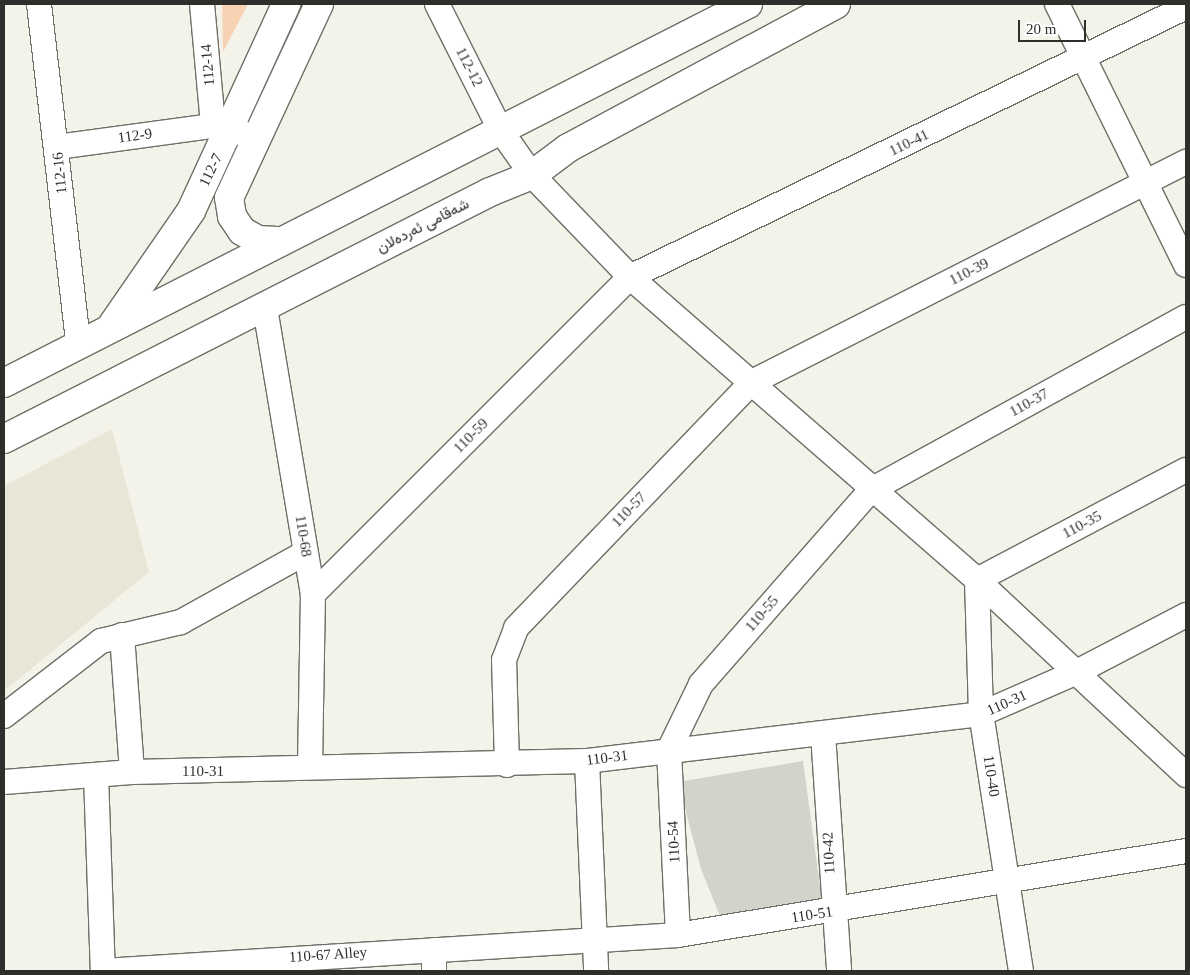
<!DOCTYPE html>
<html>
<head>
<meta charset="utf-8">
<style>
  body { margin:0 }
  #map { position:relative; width:1190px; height:975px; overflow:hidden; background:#f4f3ea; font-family:"Times New Roman",Vazirmatn,serif }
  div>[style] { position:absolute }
  .built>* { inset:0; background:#e8e7d7 }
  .green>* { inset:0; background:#f7d3b4 }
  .building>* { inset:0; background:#d0d4cb }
  .roads { filter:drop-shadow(1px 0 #6f6f67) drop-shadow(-1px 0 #6f6f67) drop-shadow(0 1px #6f6f67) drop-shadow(0 -1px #6f6f67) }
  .minor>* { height:24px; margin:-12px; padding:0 12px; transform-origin:12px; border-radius:12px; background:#fff }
  .tertiary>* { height:28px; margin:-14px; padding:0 14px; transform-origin:14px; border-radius:14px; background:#fff }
  .secondary>* { height:28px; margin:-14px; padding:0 14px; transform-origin:14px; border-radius:14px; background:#fff }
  span { translate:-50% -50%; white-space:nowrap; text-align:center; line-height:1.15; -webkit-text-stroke:4.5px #fff; paint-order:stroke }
  .street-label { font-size:15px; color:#2e2e2b }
  .frame { position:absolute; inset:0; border:5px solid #2e2e2b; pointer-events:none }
  .scale { position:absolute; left:1018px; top:20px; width:68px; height:22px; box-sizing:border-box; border:2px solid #2e2e2b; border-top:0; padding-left:6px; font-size:15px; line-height:18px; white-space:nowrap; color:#2e2e2b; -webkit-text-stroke:4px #fff; paint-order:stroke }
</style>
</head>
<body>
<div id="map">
  <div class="built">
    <div style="clip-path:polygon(112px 429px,149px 572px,4px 691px,4px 486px)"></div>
  </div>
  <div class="green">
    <div style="clip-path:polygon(222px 4px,248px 4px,223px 52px)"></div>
  </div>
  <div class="building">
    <div style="clip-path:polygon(803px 761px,822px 901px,720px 916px,701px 869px,678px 782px)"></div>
  </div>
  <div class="roads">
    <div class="minor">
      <div style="left:39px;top:4px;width:340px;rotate:83.4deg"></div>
      <div style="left:202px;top:4px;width:122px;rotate:84.8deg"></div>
      <div style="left:437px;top:4px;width:142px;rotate:63.3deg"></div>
      <div style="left:501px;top:131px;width:54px;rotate:54.8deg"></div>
      <div style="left:532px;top:175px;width:141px;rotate:46.1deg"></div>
      <div style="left:630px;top:277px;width:461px;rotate:41.1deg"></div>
      <div style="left:977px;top:580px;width:286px;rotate:43deg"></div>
      <div style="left:1057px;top:4px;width:291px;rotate:63.7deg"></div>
      <div style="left:57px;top:147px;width:157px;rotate:-7.7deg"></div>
      <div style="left:213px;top:126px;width:33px;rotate:14deg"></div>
      <div style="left:265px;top:308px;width:290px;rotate:80.5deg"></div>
      <div style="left:313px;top:594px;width:172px;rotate:91deg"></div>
      <div style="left:313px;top:594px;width:448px;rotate:-45deg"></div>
      <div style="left:630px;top:277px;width:618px;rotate:-25.9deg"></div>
      <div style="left:122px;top:635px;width:137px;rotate:85.8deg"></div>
      <div style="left:4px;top:716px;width:123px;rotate:-37.7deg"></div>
      <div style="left:101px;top:641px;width:82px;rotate:-13.4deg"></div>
      <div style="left:181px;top:622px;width:142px;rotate:-29.1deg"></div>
      <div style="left:823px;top:734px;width:238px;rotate:86.1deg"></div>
      <div style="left:587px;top:761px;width:210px;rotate:87.5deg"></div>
      <div style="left:507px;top:765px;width:105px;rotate:-91.6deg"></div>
      <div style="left:504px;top:660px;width:34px;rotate:-69deg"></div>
      <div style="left:516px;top:628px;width:341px;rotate:-46.2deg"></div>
      <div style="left:752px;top:382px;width:487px;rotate:-26.9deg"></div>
      <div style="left:96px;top:775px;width:196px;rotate:88deg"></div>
      <div style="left:4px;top:782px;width:128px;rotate:-4.5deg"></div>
      <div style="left:132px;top:772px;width:455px;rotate:-1.4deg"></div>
      <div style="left:587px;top:761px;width:397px;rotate:-6.8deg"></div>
      <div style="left:981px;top:714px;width:103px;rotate:-23.6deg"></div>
      <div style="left:1075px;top:673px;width:125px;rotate:-27.6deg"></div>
      <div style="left:678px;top:935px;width:185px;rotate:-92.8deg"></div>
      <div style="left:669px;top:750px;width:73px;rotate:-64.1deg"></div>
      <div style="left:701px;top:684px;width:258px;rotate:-48.8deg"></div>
      <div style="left:871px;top:490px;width:359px;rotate:-28.8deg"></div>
      <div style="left:434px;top:950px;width:21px;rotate:90deg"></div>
      <div style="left:103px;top:971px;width:576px;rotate:-3.58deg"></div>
      <div style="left:678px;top:935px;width:515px;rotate:-9.39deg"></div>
      <div style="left:1021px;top:971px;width:260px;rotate:-98.8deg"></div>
      <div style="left:981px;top:714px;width:134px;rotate:-91.7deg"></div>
      <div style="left:977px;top:580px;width:236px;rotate:-27.8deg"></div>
    </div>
    <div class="tertiary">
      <div style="left:277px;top:241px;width:19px;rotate:-177deg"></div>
      <div style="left:258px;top:240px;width:18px;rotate:-151deg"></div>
      <div style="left:242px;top:231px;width:18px;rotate:-124deg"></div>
      <div style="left:232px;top:216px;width:18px;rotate:-99deg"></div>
      <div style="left:229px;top:198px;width:214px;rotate:-65.1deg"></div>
      <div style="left:113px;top:324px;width:137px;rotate:-55.4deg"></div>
      <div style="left:191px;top:211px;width:228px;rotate:-65.3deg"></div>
    </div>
    <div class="secondary">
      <div style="left:4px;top:383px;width:835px;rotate:-26.99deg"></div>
      <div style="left:4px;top:439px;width:545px;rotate:-26.94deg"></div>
      <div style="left:490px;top:192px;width:45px;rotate:-22deg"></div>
      <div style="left:532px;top:175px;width:45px;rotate:-36.9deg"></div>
      <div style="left:568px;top:148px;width:304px;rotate:-28.2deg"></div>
    </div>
  </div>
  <div class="street-label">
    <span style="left:208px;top:65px;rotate:-95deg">112-14</span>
    <span style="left:469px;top:67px;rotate:63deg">112-12</span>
    <span style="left:135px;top:136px;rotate:-8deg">112-9</span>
    <span style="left:909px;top:143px;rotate:-26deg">110-41</span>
    <span style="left:211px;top:170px;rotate:-64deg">112-7</span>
    <span style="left:60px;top:173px;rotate:-96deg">112-16</span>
    <span style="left:423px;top:226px;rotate:-27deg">شەقامی ئەردەلان</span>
    <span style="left:969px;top:272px;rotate:-27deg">110-39</span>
    <span style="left:1029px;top:403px;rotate:-29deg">110-37</span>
    <span style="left:471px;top:436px;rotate:-45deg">110-59</span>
    <span style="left:629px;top:510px;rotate:-46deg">110-57</span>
    <span style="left:1082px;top:525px;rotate:-28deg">110-35</span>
    <span style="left:303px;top:536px;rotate:81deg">110-68</span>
    <span style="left:762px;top:614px;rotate:-49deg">110-55</span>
    <span style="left:1007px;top:703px;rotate:-24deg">110-31</span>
    <span style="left:607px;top:758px;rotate:-7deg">110-31</span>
    <span style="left:203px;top:772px">110-31</span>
    <span style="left:991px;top:776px;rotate:81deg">110-40</span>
    <span style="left:674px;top:842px;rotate:-93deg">110-54</span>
    <span style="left:829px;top:853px;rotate:-93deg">110-42</span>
    <span style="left:812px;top:915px;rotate:-9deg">110-51</span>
    <span style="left:328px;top:955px;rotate:-4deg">110-67 Alley</span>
  </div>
  <div class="frame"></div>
  <div class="scale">20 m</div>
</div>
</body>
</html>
